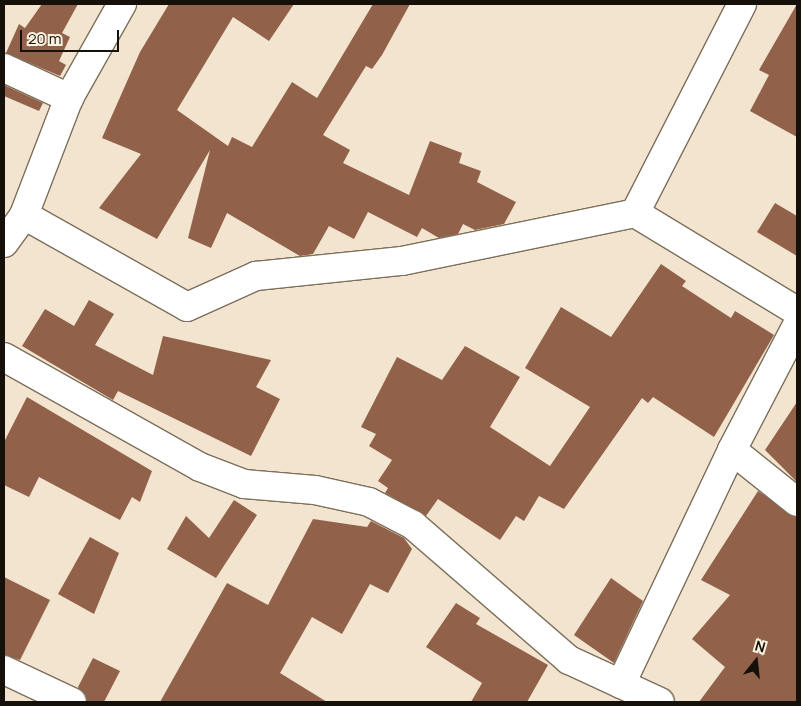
<!DOCTYPE html>
<html>
<head>
<meta charset="utf-8">
<style>
  body { margin:0 }
  #map { position:relative; width:801px; height:706px; overflow:hidden; background:#f2e4ce; font-family:Manrope,sans-serif }
  div>[style] { position:absolute }
  .building>* { inset:0; background:#916149 }
  .roads { filter:drop-shadow(1px 0 #7c6f5b) drop-shadow(-1px 0 #7c6f5b) drop-shadow(0 1px #7c6f5b) drop-shadow(0 -1px #7c6f5b) }
  .street>* { height:28px; margin:-14px; padding:0 14px; transform-origin:14px; border-radius:14px; background:#fff }
  span { translate:-50% -50%; white-space:nowrap; text-align:center; line-height:1.15; -webkit-text-stroke:4px #fdf2e0; paint-order:stroke }
  .frame { position:absolute; inset:0; border:5px solid #151009; pointer-events:none }
  .north { position:absolute; left:731px; top:636px; width:50px; height:50px; -webkit-text-stroke:4px #fdf2e0; paint-order:stroke; rotate:16deg; font-size:14px; font-weight:700; line-height:20px; text-align:center; color:#151009 }
  .north::after { content:''; display:block; margin:auto; width:18px; height:22px; background:#151009; clip-path:polygon(50% 0,100% 100%,50% 72%,0 100%) }
  .scale { position:absolute; left:20px; top:30px; width:99px; height:22px; box-sizing:border-box; border:2px solid #151009; border-top:0; padding-left:6px; font-size:15px; line-height:18px; white-space:nowrap; color:#151009; -webkit-text-stroke:4px #fdf2e0; paint-order:stroke }
</style>
</head>
<body>
<div id="map">
  <div class="building">
    <div style="clip-path:polygon(42px 4px,78px 4px,62px 33px,70px 37px,59px 61px,66px 65px,60px 76px,6px 53px,19px 24px,25px 28px)"></div>
    <div style="clip-path:polygon(169px 4px,294px 4px,269px 41px,233px 17px,177px 110px,228px 146px,232px 137px,252px 147px,292px 82px,317px 98px,373px 4px,410px 4px,382px 55px,372px 69px,366px 66px,323px 135px,350px 150px,343px 163px,409px 195px,430px 141px,462px 153px,459px 163px,481px 171px,477px 182px,516px 202px,504px 224px,475px 230px,463px 224px,458px 234px,439px 238px,422px 228px,417px 237px,368px 212px,354px 239px,329px 226px,313px 254px,300px 256px,227px 213px,211px 248px,188px 238px,210px 150px,157px 239px,99px 208px,141px 154px,102px 138px,140px 52px)"></div>
    <div style="clip-path:polygon(797px 4px,797px 137px,750px 111px,769px 75px,759px 70px)"></div>
    <div style="clip-path:polygon(4px 85px,43px 103px,39px 111px,4px 96px)"></div>
    <div style="clip-path:polygon(775px 203px,797px 216px,797px 256px,757px 232px)"></div>
    <div style="clip-path:polygon(661px 264px,686px 281px,682px 286px,731px 318px,735px 311px,774px 335px,714px 437px,653px 397px,648px 403px,642px 398px,564px 509px,539px 496px,524px 521px,516px 516px,500px 540px,438px 499px,426px 516px,385px 493px,388px 488px,378px 481px,392px 460px,369px 446px,376px 434px,361px 427px,397px 357px,442px 380px,465px 346px,520px 377px,490px 427px,550px 466px,590px 407px,525px 368px,561px 307px,611px 337px)"></div>
    <div style="clip-path:polygon(89px 300px,114px 314px,95px 345px,153px 375px,163px 336px,271px 360px,256px 387px,280px 399px,251px 456px,118px 391px,113px 400px,22px 346px,45px 309px,74px 326px)"></div>
    <div style="clip-path:polygon(27px 397px,152px 471px,140px 502px,132px 497px,120px 520px,39px 477px,29px 497px,4px 485px,4px 442px)"></div>
    <div style="clip-path:polygon(797px 402px,797px 482px,765px 450px)"></div>
    <div style="clip-path:polygon(758px 491px,797px 517px,797px 702px,699px 702px,725px 667px,692px 639px,730px 595px,701px 580px)"></div>
    <div style="clip-path:polygon(234px 500px,257px 515px,216px 578px,167px 549px,186px 516px,209px 538px)"></div>
    <div style="clip-path:polygon(313px 519px,367px 527px,371px 521px,404px 538px,412px 549px,388px 593px,370px 584px,342px 634px,312px 617px,280px 673px,327px 702px,160px 702px,227px 583px,268px 605px)"></div>
    <div style="clip-path:polygon(90px 537px,119px 553px,94px 614px,58px 594px)"></div>
    <div style="clip-path:polygon(4px 577px,50px 600px,20px 660px,4px 655px)"></div>
    <div style="clip-path:polygon(611px 578px,643px 601px,614px 663px,574px 635px)"></div>
    <div style="clip-path:polygon(456px 603px,480px 618px,476px 624px,548px 665px,527px 702px,471px 702px,482px 683px,426px 647px)"></div>
    <div style="clip-path:polygon(93px 658px,120px 671px,104px 702px,87px 702px,78px 687px)"></div>
  </div>
  <div class="roads">
    <div class="street">
      <div style="left:742px;top:4px;width:235px;rotate:117.1deg"></div>
      <div style="left:635px;top:213px;width:189px;rotate:31.2deg"></div>
      <div style="left:4px;top:68px;width:72px;rotate:24.8deg"></div>
      <div style="left:24px;top:215px;width:187px;rotate:29.4deg"></div>
      <div style="left:187px;top:307px;width:76px;rotate:-24.2deg"></div>
      <div style="left:256px;top:276px;width:147px;rotate:-5.9deg"></div>
      <div style="left:402px;top:261px;width:238px;rotate:-11.6deg"></div>
      <div style="left:4px;top:243px;width:34px;rotate:-54deg"></div>
      <div style="left:24px;top:215px;width:125px;rotate:-69deg"></div>
      <div style="left:69px;top:98px;width:108px;rotate:-60.6deg"></div>
      <div style="left:4px;top:357px;width:225px;rotate:29.3deg"></div>
      <div style="left:200px;top:467px;width:47px;rotate:21.1deg"></div>
      <div style="left:244px;top:484px;width:71px;rotate:4.8deg"></div>
      <div style="left:315px;top:490px;width:55px;rotate:12.5deg"></div>
      <div style="left:369px;top:502px;width:50px;rotate:27.6deg"></div>
      <div style="left:413px;top:525px;width:206px;rotate:40.9deg"></div>
      <div style="left:569px;top:660px;width:100px;rotate:24.8deg"></div>
      <div style="left:732px;top:450px;width:83px;rotate:38.7deg"></div>
      <div style="left:4px;top:670px;width:75px;rotate:25.2deg"></div>
      <div style="left:621px;top:684px;width:259px;rotate:-64.6deg"></div>
      <div style="left:732px;top:450px;width:141px;rotate:-62.5deg"></div>
    </div>
  </div>
  <div class="frame"></div>
  <div class="north">N</div>
  <div class="scale">20 m</div>
</div>
</body>
</html>
